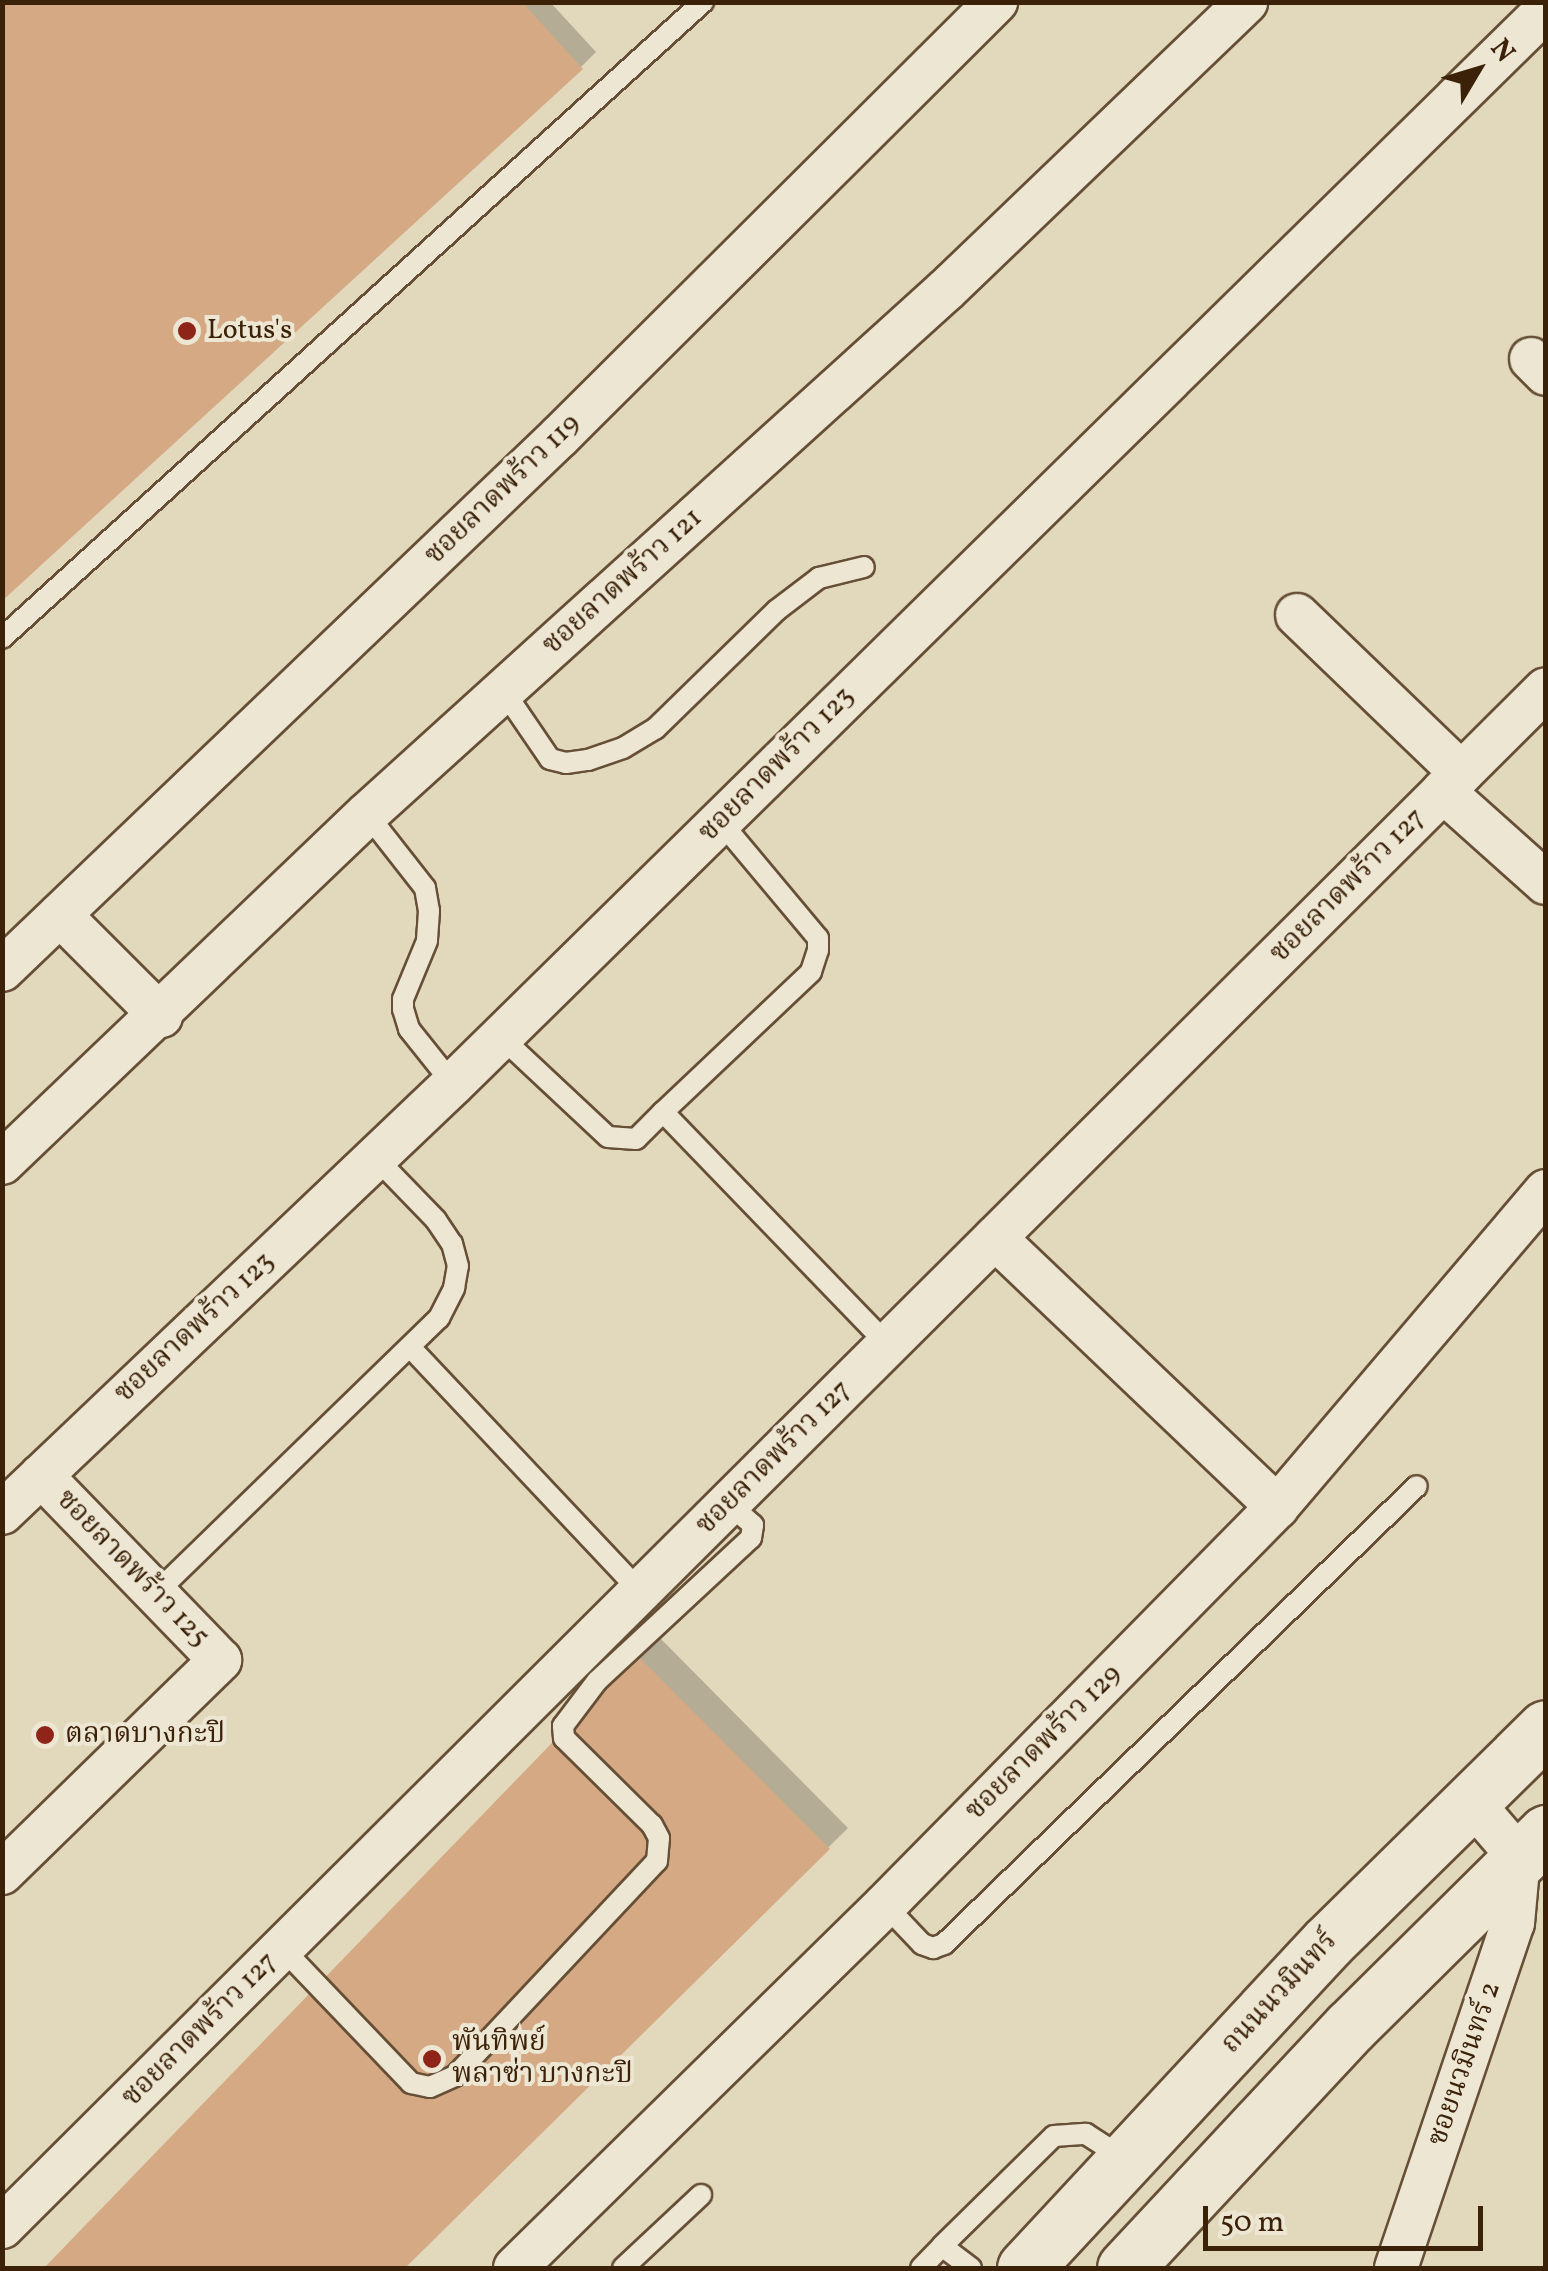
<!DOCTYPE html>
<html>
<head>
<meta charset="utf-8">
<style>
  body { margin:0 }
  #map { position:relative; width:1548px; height:2271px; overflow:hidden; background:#e2d8bb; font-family:Vollkorn,"Noto Serif Thai",serif }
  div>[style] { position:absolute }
  .shadow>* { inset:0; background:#0003 }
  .building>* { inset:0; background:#d4a984 }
  .roads { filter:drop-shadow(2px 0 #664f36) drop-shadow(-2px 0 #664f36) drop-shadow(0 2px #664f36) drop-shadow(0 -2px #664f36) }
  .lane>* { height:20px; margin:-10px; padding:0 10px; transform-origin:10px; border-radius:10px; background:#ece6d3 }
  .street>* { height:42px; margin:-21px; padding:0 21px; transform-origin:21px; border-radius:21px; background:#ece6d3 }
  .secondary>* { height:55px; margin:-27.5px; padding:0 27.5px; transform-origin:27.5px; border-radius:27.5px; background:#ece6d3 }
  .dots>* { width:28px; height:28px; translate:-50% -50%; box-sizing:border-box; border:5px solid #ece6d3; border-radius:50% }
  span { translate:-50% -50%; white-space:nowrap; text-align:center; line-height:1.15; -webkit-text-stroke:8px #ece6d3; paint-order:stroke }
  .poi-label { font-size:28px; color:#3c2109 }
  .left { translate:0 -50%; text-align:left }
  .street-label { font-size:28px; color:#3c2109 }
  .frame { position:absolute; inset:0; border:5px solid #3c2109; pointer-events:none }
  .north { position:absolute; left:1428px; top:20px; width:100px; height:100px; -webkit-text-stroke:8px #ece6d3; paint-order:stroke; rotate:52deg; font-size:28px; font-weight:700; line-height:40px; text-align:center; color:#3c2109 }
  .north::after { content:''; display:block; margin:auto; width:35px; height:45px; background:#3c2109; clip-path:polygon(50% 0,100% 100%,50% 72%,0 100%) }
  .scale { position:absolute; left:1203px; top:2206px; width:280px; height:45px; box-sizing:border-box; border:5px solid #3c2109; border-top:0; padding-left:12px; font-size:30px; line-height:35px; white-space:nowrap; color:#3c2109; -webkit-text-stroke:8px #ece6d3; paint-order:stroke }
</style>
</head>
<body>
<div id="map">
  <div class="shadow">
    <div style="clip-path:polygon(2px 2px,550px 2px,596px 52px,581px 67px)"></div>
    <div style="clip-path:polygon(659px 1637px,848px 1828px,401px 2268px,47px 2268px)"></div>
  </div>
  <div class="building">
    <div style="clip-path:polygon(2px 2px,522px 2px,583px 69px,2px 601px)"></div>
    <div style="clip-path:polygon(637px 1655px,830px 1849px,405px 2268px,44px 2268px)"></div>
  </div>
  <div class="roads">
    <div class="lane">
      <div style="left:2px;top:638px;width:947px;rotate:-42.22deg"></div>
      <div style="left:503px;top:690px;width:83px;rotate:55.7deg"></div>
      <div style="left:550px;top:759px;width:16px;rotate:14deg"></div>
      <div style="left:566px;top:763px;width:22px;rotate:-8deg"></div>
      <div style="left:588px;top:760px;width:37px;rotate:-19deg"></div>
      <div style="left:623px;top:748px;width:37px;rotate:-31deg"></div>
      <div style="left:655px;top:729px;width:170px;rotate:-44.3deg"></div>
      <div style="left:777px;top:610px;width:53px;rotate:-37.3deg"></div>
      <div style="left:819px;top:578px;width:46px;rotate:-13.7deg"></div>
      <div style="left:367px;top:814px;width:94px;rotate:51.9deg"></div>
      <div style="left:425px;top:888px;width:23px;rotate:80deg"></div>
      <div style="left:429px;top:911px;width:30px;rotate:94deg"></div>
      <div style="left:427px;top:941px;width:63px;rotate:112.5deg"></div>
      <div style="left:403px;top:999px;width:10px;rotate:90deg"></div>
      <div style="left:403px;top:1009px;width:21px;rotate:73deg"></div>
      <div style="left:409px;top:1029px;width:70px;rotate:51.3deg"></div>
      <div style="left:720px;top:821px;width:153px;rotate:50.1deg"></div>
      <div style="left:818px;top:938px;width:12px;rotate:90deg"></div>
      <div style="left:818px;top:950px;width:23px;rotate:108deg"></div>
      <div style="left:811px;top:972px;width:204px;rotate:136.6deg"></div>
      <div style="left:663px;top:1112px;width:324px;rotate:46deg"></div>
      <div style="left:501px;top:1037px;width:146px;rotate:43.1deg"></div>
      <div style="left:608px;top:1137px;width:28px;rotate:4deg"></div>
      <div style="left:636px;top:1139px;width:38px;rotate:-45deg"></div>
      <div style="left:410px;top:1347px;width:335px;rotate:46.7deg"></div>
      <div style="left:156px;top:1593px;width:395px;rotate:-44.2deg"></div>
      <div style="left:439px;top:1318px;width:34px;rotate:-63deg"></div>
      <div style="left:454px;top:1288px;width:22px;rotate:-80deg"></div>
      <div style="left:458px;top:1266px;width:23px;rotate:-105deg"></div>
      <div style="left:452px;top:1244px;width:29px;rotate:-124deg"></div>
      <div style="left:436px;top:1220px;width:86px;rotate:-134.1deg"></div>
      <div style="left:885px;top:1905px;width:54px;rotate:46.5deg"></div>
      <div style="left:922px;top:1944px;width:12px;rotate:20deg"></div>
      <div style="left:933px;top:1948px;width:12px;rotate:-20deg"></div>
      <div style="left:944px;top:1944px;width:658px;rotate:-44.08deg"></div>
      <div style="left:282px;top:1948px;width:187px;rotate:46.3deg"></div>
      <div style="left:411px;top:2083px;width:19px;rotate:12deg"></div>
      <div style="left:430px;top:2087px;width:27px;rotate:-24deg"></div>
      <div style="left:455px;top:2076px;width:295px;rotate:-46.8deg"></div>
      <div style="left:657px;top:1861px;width:23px;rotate:-85deg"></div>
      <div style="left:659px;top:1838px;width:15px;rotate:-118deg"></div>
      <div style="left:652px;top:1825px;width:124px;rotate:-135.3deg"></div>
      <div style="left:564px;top:1738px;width:12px;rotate:-95deg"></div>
      <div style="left:563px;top:1726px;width:56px;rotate:-52.9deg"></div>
      <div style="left:597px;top:1681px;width:210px;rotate:-42.9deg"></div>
      <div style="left:751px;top:1538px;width:13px;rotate:-81deg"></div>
      <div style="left:753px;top:1525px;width:33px;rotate:-139deg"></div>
      <div style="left:623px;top:2268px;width:107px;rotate:-43.1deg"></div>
      <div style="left:921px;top:2268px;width:30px;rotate:-46deg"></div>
      <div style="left:971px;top:2268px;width:36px;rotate:-143deg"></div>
      <div style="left:942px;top:2246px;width:157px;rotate:-44.5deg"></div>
      <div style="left:1054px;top:2136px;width:32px;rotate:-4deg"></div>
      <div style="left:1086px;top:2134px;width:46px;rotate:32.7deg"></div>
    </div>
    <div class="street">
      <div style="left:1531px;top:359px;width:21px;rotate:45deg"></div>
      <div style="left:1297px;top:615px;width:228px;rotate:43.9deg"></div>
      <div style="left:1443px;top:791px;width:138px;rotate:41.8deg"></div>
      <div style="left:60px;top:915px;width:143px;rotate:45deg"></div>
      <div style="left:2px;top:970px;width:771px;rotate:-43.74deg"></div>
      <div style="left:559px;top:437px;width:617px;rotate:-44.87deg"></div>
      <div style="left:2px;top:1163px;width:505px;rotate:-43.72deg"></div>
      <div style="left:367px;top:814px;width:781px;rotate:-42.15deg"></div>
      <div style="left:946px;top:290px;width:416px;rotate:-43.8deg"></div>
      <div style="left:995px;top:1238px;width:390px;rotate:43.6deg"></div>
      <div style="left:2px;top:1513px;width:622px;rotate:-43.57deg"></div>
      <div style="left:453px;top:1084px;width:1532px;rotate:-44.5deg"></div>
      <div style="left:2px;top:1873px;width:305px;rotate:-44.3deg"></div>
      <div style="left:220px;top:1660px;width:257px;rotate:-134.1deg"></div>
      <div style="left:2px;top:2227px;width:2179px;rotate:-44.89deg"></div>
      <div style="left:515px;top:2268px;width:518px;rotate:-44.45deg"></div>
      <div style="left:885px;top:1905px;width:559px;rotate:-45.44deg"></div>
      <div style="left:1277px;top:1507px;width:415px;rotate:-49.6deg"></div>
      <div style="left:1396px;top:2268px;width:364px;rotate:-71.3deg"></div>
      <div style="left:1513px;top:1923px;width:66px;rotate:-84.8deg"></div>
      <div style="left:1519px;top:1857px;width:75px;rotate:-130.7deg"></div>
    </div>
    <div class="secondary">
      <div style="left:1025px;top:2268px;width:445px;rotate:-47.1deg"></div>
      <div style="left:1328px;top:1942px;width:305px;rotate:-44.5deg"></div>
      <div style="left:1125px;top:2268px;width:330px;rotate:-47deg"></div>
      <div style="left:1350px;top:2027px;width:276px;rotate:-44.7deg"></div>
    </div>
  </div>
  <div class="dots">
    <div style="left:187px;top:331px;background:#8f2418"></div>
    <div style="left:45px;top:1735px;background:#8f2418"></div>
    <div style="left:432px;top:2059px;background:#8f2418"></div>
  </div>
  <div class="poi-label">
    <span class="left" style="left:207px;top:331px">Lotus's</span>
    <span class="left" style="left:65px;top:1735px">ตลาดบางกะปิ</span>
    <span class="left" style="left:452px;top:2059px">พันทิพย์<br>พลาซ่า บางกะปิ</span>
  </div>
  <div class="street-label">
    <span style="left:503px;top:490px;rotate:-44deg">ซอยลาดพร้าว 119</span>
    <span style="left:623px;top:582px;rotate:-42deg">ซอยลาดพร้าว 121</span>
    <span style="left:777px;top:765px;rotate:-45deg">ซอยลาดพร้าว 123</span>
    <span style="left:1348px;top:886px;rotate:-45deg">ซอยลาดพร้าว 127</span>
    <span style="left:195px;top:1328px;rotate:-43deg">ซอยลาดพร้าว 123</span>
    <span style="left:774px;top:1458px;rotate:-45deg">ซอยลาดพร้าว 127</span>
    <span style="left:132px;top:1569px;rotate:46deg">ซอยลาดพร้าว 125</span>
    <span style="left:1044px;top:1743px;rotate:-45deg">ซอยลาดพร้าว 129</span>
    <span style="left:1280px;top:1993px;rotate:-47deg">ถนนนวมินทร์</span>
    <span style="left:200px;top:2030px;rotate:-45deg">ซอยลาดพร้าว 127</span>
    <span style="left:1465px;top:2064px;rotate:-71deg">ซอยนวมินทร์ 2</span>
  </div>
  <div class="frame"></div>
  <div class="north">N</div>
  <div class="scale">50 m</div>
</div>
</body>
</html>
